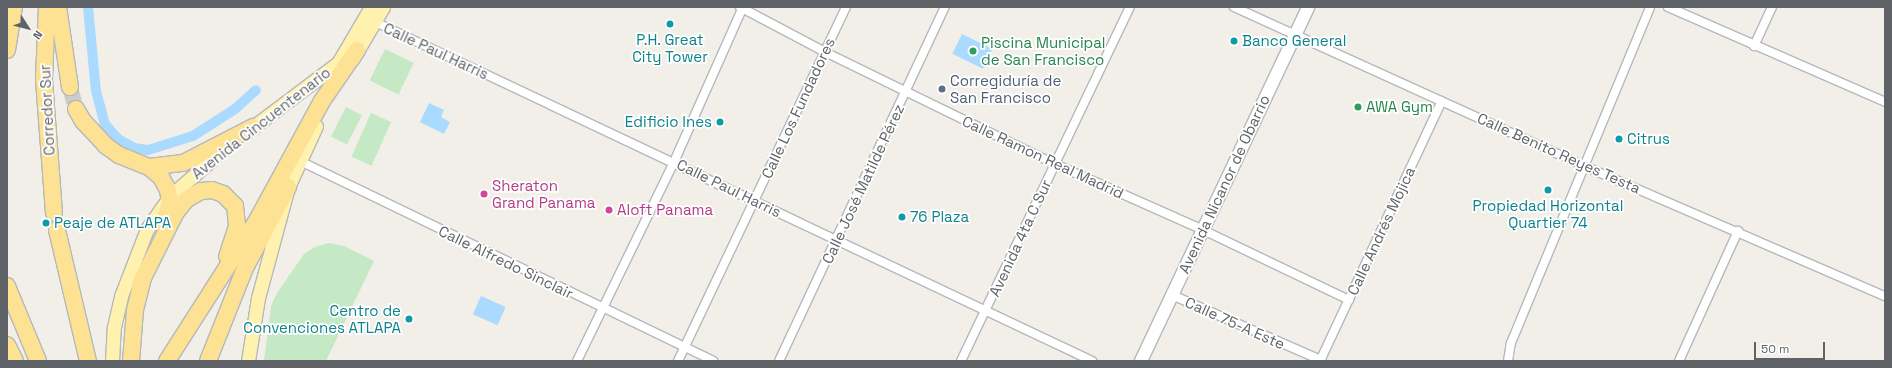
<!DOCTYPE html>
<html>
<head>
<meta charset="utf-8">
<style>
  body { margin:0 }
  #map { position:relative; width:1892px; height:368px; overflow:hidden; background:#f1efe8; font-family:"Space Grotesk",sans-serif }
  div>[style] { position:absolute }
  .green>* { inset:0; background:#c5e8c5; transform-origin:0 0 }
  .water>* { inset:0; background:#aadaff; transform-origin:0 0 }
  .canal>* { height:10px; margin:-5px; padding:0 5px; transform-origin:5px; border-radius:5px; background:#aadaff }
  .motorway-tunnel>* { height:16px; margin-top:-8px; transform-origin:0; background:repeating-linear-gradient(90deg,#ccccc8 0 16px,transparent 0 24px) }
  .roads { filter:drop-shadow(1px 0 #b5b8bc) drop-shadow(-1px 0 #b5b8bc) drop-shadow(0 1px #b5b8bc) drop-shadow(0 -1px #b5b8bc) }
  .minor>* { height:8px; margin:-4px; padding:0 4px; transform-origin:4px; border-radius:4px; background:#fff }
  .secondary>* { height:12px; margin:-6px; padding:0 6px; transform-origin:6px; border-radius:6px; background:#fff }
  .primary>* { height:13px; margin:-6.5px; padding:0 6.5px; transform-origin:6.5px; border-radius:6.5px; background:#fff2af }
  .motorway>* { height:16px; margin:-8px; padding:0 8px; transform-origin:8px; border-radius:8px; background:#fde293 }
  .dots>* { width:11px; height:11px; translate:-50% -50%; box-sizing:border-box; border:2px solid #fff; border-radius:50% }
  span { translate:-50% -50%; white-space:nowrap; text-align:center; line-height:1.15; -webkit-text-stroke:3.5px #fff; paint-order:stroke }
  .culture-label { font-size:15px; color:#0d838f }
  .left { translate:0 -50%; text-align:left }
  .right { translate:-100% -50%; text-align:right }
  .leisure-label { font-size:15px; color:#27864d }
  .street-label { font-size:15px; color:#5f6368 }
  .service-label { font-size:15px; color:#4e5e75 }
  .hotel-label { font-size:15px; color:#b23c85 }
  .frame { position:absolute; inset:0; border:8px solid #5f6368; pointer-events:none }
  .north { position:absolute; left:8px; top:8px; width:40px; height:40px; -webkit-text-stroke:3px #fff; paint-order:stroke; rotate:126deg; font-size:11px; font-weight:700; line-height:16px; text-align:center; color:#5f6368 }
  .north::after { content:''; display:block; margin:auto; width:14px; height:18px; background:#5f6368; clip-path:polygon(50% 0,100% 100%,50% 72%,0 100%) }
  .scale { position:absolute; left:1754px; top:342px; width:71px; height:18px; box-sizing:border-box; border:2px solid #5f6368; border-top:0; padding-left:5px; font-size:12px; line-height:14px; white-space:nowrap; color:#5f6368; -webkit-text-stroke:3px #fff; paint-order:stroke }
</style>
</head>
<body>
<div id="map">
  <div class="green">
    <div style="left:385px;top:49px;width:32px;height:35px;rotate:26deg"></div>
    <div style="left:346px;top:107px;width:18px;height:33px;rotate:27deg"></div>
    <div style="left:371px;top:113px;width:22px;height:48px;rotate:24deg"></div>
    <div style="clip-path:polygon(329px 243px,344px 246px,374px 261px,326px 361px,264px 361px,271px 306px,277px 293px,304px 254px,315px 247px)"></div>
  </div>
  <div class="water">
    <div style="left:962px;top:34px;width:34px;height:22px;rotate:26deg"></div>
    <div style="clip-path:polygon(429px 103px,444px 110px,441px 117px,450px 122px,444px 134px,420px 122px)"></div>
    <div style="left:481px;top:296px;width:27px;height:20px;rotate:24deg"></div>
  </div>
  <div class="canal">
    <div style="left:88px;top:7px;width:84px;rotate:84.6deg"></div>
    <div style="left:96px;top:91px;width:34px;rotate:75deg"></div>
    <div style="left:105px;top:124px;width:20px;rotate:49deg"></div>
    <div style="left:118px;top:139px;width:18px;rotate:29deg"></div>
    <div style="left:134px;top:148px;width:14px;rotate:8deg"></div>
    <div style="left:148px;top:150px;width:47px;rotate:-17.3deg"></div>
    <div style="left:193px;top:136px;width:50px;rotate:-32.7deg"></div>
    <div style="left:235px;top:109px;width:28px;rotate:-42deg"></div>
  </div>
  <div class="motorway-tunnel">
    <div style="left:70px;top:87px;width:23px;rotate:75deg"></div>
  </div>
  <div class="roads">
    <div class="minor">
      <div style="left:740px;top:7px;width:96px;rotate:27.9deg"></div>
      <div style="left:825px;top:52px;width:256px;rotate:26deg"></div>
      <div style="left:1055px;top:164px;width:162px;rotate:24deg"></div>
      <div style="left:1203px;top:230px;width:162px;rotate:25.6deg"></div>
      <div style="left:1234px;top:7px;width:384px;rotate:24.4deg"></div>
      <div style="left:1584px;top:166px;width:328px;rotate:23.4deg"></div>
      <div style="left:1668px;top:7px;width:237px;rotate:23.6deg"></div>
      <div style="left:371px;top:20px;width:798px;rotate:25.31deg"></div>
      <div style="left:1754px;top:46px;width:43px;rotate:-65.2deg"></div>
      <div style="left:300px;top:161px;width:459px;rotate:25.8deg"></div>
      <div style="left:1172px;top:295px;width:163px;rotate:23.6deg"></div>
      <div style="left:577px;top:361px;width:221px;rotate:-64deg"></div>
      <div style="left:674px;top:162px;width:170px;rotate:-66deg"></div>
      <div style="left:678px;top:361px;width:392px;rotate:-64.6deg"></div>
      <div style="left:779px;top:361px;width:391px;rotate:-64.9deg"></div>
      <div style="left:961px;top:361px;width:392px;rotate:-64.5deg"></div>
      <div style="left:1320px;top:361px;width:287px;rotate:-64.9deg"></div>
      <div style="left:1508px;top:361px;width:18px;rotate:-81deg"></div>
      <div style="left:1511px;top:343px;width:364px;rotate:-67.5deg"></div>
      <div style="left:1679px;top:361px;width:143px;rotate:-65.6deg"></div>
    </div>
    <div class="secondary">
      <div style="left:1141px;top:361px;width:391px;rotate:-64.7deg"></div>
    </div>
    <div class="primary">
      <div style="left:353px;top:58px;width:59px;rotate:-59.5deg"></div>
      <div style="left:245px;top:133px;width:116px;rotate:-37deg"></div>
      <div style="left:338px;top:63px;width:65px;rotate:-59.5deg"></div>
      <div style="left:112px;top:361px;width:34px;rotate:-87deg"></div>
      <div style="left:114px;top:327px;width:32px;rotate:-77deg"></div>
      <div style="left:121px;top:296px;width:72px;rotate:-68.8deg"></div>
      <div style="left:147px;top:229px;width:39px;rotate:-55deg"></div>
      <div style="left:169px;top:197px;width:77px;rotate:-41.3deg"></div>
      <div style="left:248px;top:361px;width:64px;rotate:-81deg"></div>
      <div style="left:258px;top:298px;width:115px;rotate:-74.9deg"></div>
      <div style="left:288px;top:187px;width:67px;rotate:-65.3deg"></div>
    </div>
    <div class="motorway">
      <div style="left:47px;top:7px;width:73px;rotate:92.4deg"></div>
      <div style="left:44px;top:80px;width:133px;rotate:85.7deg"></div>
      <div style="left:58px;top:7px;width:81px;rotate:81.5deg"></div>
      <div style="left:7px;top:50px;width:44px;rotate:-80.8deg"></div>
      <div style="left:76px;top:109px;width:14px;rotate:60deg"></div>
      <div style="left:83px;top:121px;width:33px;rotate:47deg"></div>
      <div style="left:105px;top:145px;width:17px;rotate:36deg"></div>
      <div style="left:119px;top:155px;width:32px;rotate:22deg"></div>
      <div style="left:149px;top:167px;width:34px;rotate:-7deg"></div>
      <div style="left:183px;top:163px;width:79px;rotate:-27.2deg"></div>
      <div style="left:149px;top:167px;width:16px;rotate:40deg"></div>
      <div style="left:161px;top:177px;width:15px;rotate:62deg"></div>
      <div style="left:168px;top:190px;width:13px;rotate:81deg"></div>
      <div style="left:170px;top:203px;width:21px;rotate:109deg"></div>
      <div style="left:57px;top:230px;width:135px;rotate:76.7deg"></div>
      <div style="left:140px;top:284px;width:80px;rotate:-63.4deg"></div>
      <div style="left:176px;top:212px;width:17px;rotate:-50deg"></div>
      <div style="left:187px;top:199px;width:16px;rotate:-30deg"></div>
      <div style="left:201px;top:191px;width:11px;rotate:-5deg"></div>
      <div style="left:212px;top:190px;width:12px;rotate:20deg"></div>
      <div style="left:223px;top:194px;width:17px;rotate:45deg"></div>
      <div style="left:235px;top:206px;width:20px;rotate:84deg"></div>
      <div style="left:237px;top:226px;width:32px;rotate:108deg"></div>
      <div style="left:7px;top:286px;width:81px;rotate:67.5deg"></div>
      <div style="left:7px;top:345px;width:18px;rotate:63deg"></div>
      <div style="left:131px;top:361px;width:51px;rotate:-85.5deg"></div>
      <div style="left:135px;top:310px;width:36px;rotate:-76deg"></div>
      <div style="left:167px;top:361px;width:165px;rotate:-57.4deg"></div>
      <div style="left:256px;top:222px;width:138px;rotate:-61.4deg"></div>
      <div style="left:322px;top:101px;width:62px;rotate:-55.5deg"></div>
      <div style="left:208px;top:361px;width:100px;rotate:-68.3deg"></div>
      <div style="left:245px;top:268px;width:92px;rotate:-62deg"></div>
    </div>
  </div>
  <div class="dots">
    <div style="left:670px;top:24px;background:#0f9aa8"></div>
    <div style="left:1234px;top:41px;background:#0f9aa8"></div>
    <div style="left:973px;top:51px;background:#2e9e5b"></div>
    <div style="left:942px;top:89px;background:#5c6f8a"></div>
    <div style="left:1358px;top:107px;background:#2e9e5b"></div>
    <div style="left:720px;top:122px;background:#0f9aa8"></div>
    <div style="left:1619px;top:139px;background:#0f9aa8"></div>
    <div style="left:1548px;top:190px;background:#0f9aa8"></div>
    <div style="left:484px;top:194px;background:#d1479c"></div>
    <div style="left:609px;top:210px;background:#d1479c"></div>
    <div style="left:902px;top:217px;background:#0f9aa8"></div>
    <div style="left:46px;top:223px;background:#0f9aa8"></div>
    <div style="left:409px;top:319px;background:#0f9aa8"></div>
  </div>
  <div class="culture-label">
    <span style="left:670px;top:48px">P.H. Great<br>City Tower</span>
    <span class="left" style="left:1242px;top:41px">Banco General</span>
    <span class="right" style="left:712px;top:122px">Edificio Ines</span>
    <span class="left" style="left:1627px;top:139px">Citrus</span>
    <span style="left:1548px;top:214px">Propiedad Horizontal<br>Quartier 74</span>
    <span class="left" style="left:910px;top:217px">76 Plaza</span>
    <span class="left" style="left:54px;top:223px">Peaje de ATLAPA</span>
    <span class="right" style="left:401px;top:319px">Centro de<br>Convenciones ATLAPA</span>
  </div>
  <div class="leisure-label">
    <span class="left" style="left:981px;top:51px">Piscina Municipal<br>de San Francisco</span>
    <span class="left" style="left:1366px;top:107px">AWA Gym</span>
  </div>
  <div class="street-label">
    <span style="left:436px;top:51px;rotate:25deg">Calle Paul Harris</span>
    <span style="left:798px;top:108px;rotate:-65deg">Calle Los Fundadores</span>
    <span style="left:47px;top:110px;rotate:-93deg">Corredor Sur</span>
    <span style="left:261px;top:123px;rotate:-38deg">Avenida Cincuentenario</span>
    <span style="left:1559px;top:153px;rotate:24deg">Calle Benito Reyes Testa</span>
    <span style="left:1043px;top:157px;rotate:25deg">Calle Ramon Real Madrid</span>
    <span style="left:863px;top:184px;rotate:-65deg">Calle José Matilde Pérez</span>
    <span style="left:1224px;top:184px;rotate:-65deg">Avenida Nicanor de Obarrio</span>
    <span style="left:729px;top:188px;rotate:26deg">Calle Paul Harris</span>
    <span style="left:1381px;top:231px;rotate:-65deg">Calle Andrés Mojica</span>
    <span style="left:1020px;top:238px;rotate:-65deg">Avenida 4ta C Sur</span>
    <span style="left:506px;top:262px;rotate:26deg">Calle Alfredo Sinclair</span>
    <span style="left:1235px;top:323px;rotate:24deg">Calle 75-A Este</span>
  </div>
  <div class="service-label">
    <span class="left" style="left:950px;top:89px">Corregiduría de<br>San Francisco</span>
  </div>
  <div class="hotel-label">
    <span class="left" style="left:492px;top:194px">Sheraton<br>Grand Panama</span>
    <span class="left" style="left:617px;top:210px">Aloft Panama</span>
  </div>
  <div class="frame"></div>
  <div class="north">N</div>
  <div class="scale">50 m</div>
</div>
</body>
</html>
